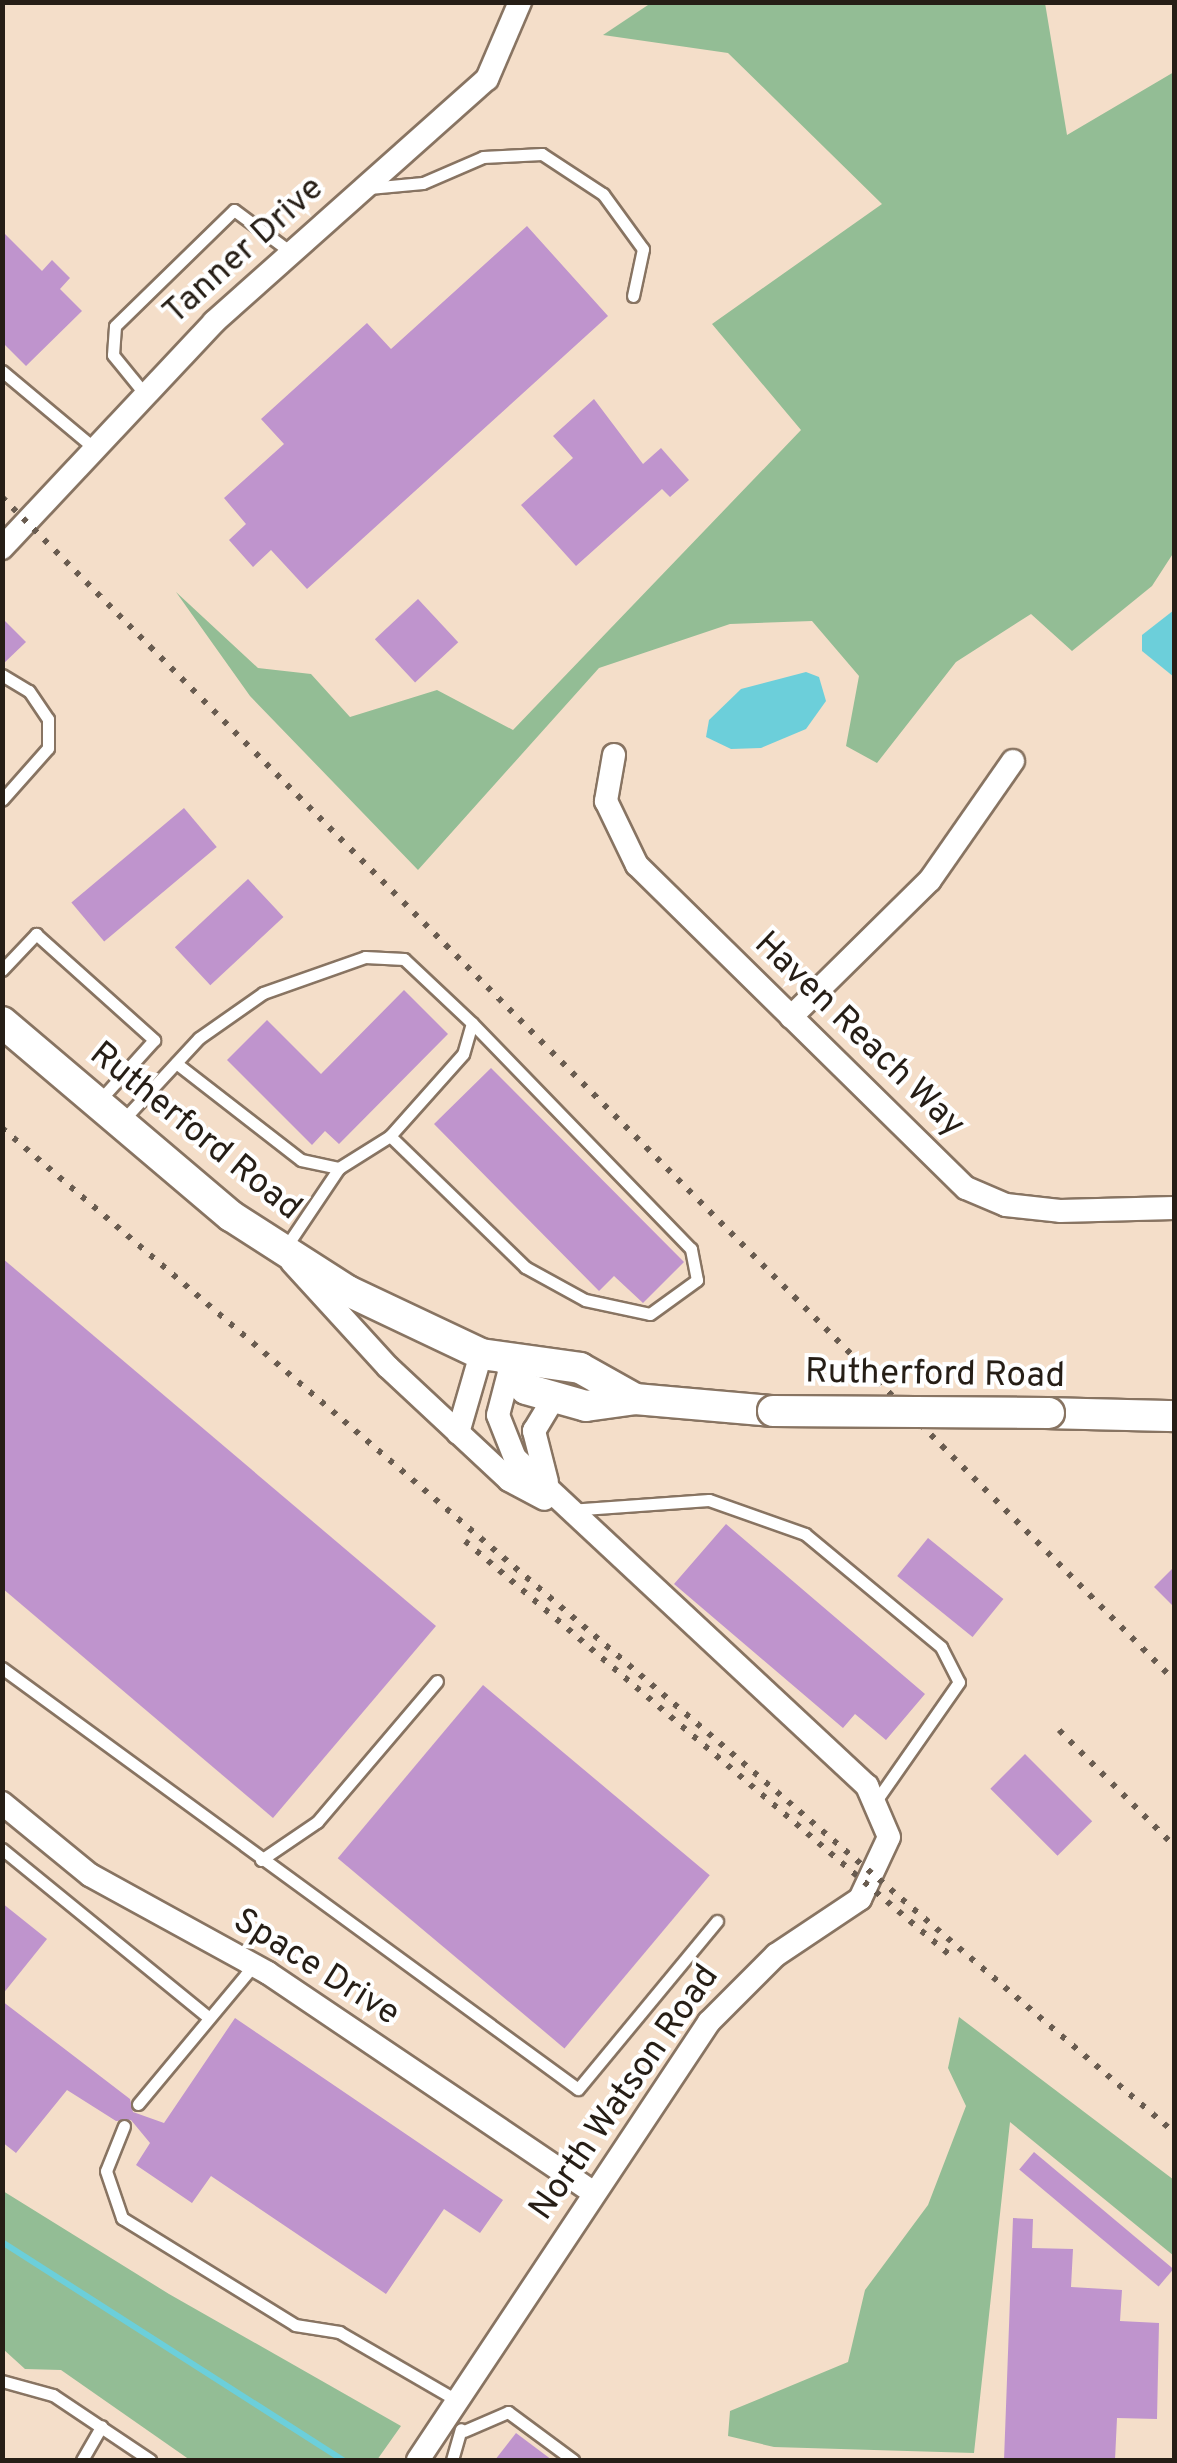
<!DOCTYPE html>
<html>
<head>
<meta charset="utf-8">
<style>
  body { margin:0 }
  #map { position:relative; width:1177px; height:2463px; overflow:hidden; background:#f4dec9; font-family:Overpass,sans-serif }
  div>[style] { position:absolute }
  .green>* { inset:0; background:#93bd95 }
  .water>* { inset:0; background:#6ccfda }
  .stream>* { height:6px; margin:-3px; padding:0 3px; transform-origin:3px; border-radius:3px; background:#6ccfda }
  .building>* { inset:0; background:#bf94cd; transform-origin:0 0 }
  .roads { filter:drop-shadow(2px 0 #887462) drop-shadow(-2px 0 #887462) drop-shadow(0 2px #887462) drop-shadow(0 -2px #887462) }
  .lane>* { height:11px; margin:-5.5px; padding:0 5.5px; transform-origin:5.5px; border-radius:5.5px; background:#fff }
  .street>* { height:22px; margin:-11px; padding:0 11px; transform-origin:11px; border-radius:11px; background:#fff }
  .secondary>* { height:30px; margin:-15px; padding:0 15px; transform-origin:15px; border-radius:15px; background:#fff }
  .rail>* { height:6px; margin-top:-3px; transform-origin:0; background:repeating-linear-gradient(90deg,#695c50 0 5px,transparent 0 15px) }
  .bridges { filter:drop-shadow(2px 0 #887462) drop-shadow(-2px 0 #887462) drop-shadow(0 2px #887462) drop-shadow(0 -2px #887462) }
  .secondary-bridge>* { height:30px; margin:-15px; padding:0 15px; transform-origin:15px; border-radius:15px; background:#fff }
  span { translate:-50% -50%; white-space:nowrap; text-align:center; line-height:1.15; -webkit-text-stroke:8px #fff; paint-order:stroke }
  .street-label { font-size:35px; color:#261e16 }
  .frame { position:absolute; inset:0; border:5px solid #261e16; pointer-events:none }
</style>
</head>
<body>
<div id="map">
  <div class="green">
    <div style="clip-path:polygon(651px 3px,1045px 3px,1067px 135px,1174px 72px,1174px 552px,1152px 586px,1072px 651px,1031px 614px,956px 662px,877px 763px,846px 746px,859px 676px,812px 621px,730px 624px,599px 668px,418px 870px,250px 696px,176px 592px,258px 668px,311px 674px,350px 717px,437px 690px,513px 730px,801px 430px,712px 324px,882px 204px,728px 53px,603px 35px)"></div>
    <div style="clip-path:polygon(959px 2017px,1174px 2180px,1174px 2256px,1010px 2122px,974px 2453px,774px 2447px,728px 2436px,730px 2411px,848px 2362px,865px 2290px,928px 2205px,966px 2106px,948px 2068px)"></div>
    <div style="clip-path:polygon(3px 2191px,169px 2294px,401px 2426px,377px 2460px,190px 2460px,61px 2370px,25px 2369px,3px 2349px)"></div>
  </div>
  <div class="water">
    <div style="clip-path:polygon(1174px 610px,1174px 677px,1142px 651px,1142px 635px)"></div>
    <div style="clip-path:polygon(806px 672px,819px 677px,826px 701px,806px 729px,761px 748px,731px 749px,706px 737px,709px 720px,741px 689px)"></div>
  </div>
  <div class="stream">
    <div style="left:2px;top:2242px;width:405px;rotate:32.6deg"></div>
  </div>
  <div class="building">
    <div style="clip-path:polygon(527px 226px,608px 316px,307px 589px,271px 550px,253px 567px,229px 540px,246px 524px,224px 498px,284px 444px,261px 419px,367px 323px,391px 349px)"></div>
    <div style="clip-path:polygon(2px 231px,42px 271px,52px 260px,70px 278px,60px 289px,82px 311px,26px 366px,2px 342px)"></div>
    <div style="clip-path:polygon(594px 399px,643px 464px,661px 448px,689px 480px,670px 497px,662px 489px,576px 566px,521px 505px,573px 458px,553px 436px)"></div>
    <div style="left:418px;top:599px;width:59px;height:59px;rotate:47deg"></div>
    <div style="clip-path:polygon(2px 618px,26px 642px,2px 665px)"></div>
    <div style="left:184px;top:808px;width:51px;height:147px;rotate:50deg"></div>
    <div style="left:248px;top:879px;width:52px;height:100px;rotate:47deg"></div>
    <div style="clip-path:polygon(404px 990px,448px 1034px,339px 1144px,325px 1131px,312px 1145px,227px 1060px,267px 1020px,321px 1074px)"></div>
    <div style="clip-path:polygon(491px 1068px,684px 1262px,643px 1303px,614px 1276px,599px 1291px,434px 1124px)"></div>
    <div style="clip-path:polygon(2px 1258px,436px 1626px,273px 1818px,2px 1588px)"></div>
    <div style="clip-path:polygon(726px 1524px,925px 1694px,886px 1740px,855px 1714px,843px 1728px,674px 1584px)"></div>
    <div style="left:928px;top:1538px;width:97px;height:49px;rotate:39deg"></div>
    <div style="clip-path:polygon(1174px 1567px,1174px 1607px,1154px 1587px)"></div>
    <div style="left:483px;top:1685px;width:296px;height:226px;rotate:40deg"></div>
    <div style="left:1025px;top:1754px;width:95px;height:49px;rotate:45deg"></div>
    <div style="clip-path:polygon(2px 1903px,47px 1939px,2px 1995px)"></div>
    <div style="clip-path:polygon(2px 2001px,130px 2099px,133px 2112px,164px 2123px,235px 2018px,503px 2200px,480px 2233px,444px 2209px,386px 2294px,211px 2176px,192px 2203px,136px 2165px,150px 2143px,131px 2120px,116px 2121px,67px 2090px,16px 2153px,2px 2142px)"></div>
    <div style="left:1034px;top:2152px;width:182px;height:23px;rotate:40deg"></div>
    <div style="clip-path:polygon(1013px 2218px,1033px 2219px,1032px 2248px,1073px 2249px,1071px 2287px,1122px 2290px,1120px 2321px,1159px 2323px,1157px 2419px,1117px 2418px,1115px 2460px,1004px 2460px)"></div>
    <div style="clip-path:polygon(516px 2433px,552px 2460px,495px 2460px)"></div>
  </div>
  <div class="roads">
    <div class="lane">
      <div style="left:369px;top:188px;width:54px;rotate:-5.3deg"></div>
      <div style="left:423px;top:183px;width:65px;rotate:-23.4deg"></div>
      <div style="left:483px;top:157px;width:59px;rotate:-2.9deg"></div>
      <div style="left:542px;top:154px;width:73px;rotate:33.3deg"></div>
      <div style="left:603px;top:194px;width:68px;rotate:54deg"></div>
      <div style="left:643px;top:249px;width:48px;rotate:102deg"></div>
      <div style="left:2px;top:371px;width:120px;rotate:39.9deg"></div>
      <div style="left:144px;top:393px;width:49px;rotate:-129.2deg"></div>
      <div style="left:113px;top:355px;width:29px;rotate:-86deg"></div>
      <div style="left:115px;top:326px;width:166px;rotate:-44.3deg"></div>
      <div style="left:234px;top:210px;width:72px;rotate:36.6deg"></div>
      <div style="left:2px;top:675px;width:31px;rotate:31deg"></div>
      <div style="left:29px;top:691px;width:34px;rotate:56deg"></div>
      <div style="left:48px;top:719px;width:29px;rotate:90deg"></div>
      <div style="left:48px;top:748px;width:69px;rotate:131.5deg"></div>
      <div style="left:2px;top:970px;width:50px;rotate:-46.6deg"></div>
      <div style="left:36px;top:934px;width:159px;rotate:41.9deg"></div>
      <div style="left:154px;top:1040px;width:82px;rotate:132deg"></div>
      <div style="left:176px;top:1063px;width:158px;rotate:37.8deg"></div>
      <div style="left:301px;top:1160px;width:39px;rotate:12deg"></div>
      <div style="left:339px;top:1168px;width:99px;rotate:123.9deg"></div>
      <div style="left:124px;top:1119px;width:110px;rotate:-47.2deg"></div>
      <div style="left:199px;top:1038px;width:78px;rotate:-35.1deg"></div>
      <div style="left:263px;top:993px;width:108px;rotate:-19.4deg"></div>
      <div style="left:365px;top:957px;width:39px;rotate:3deg"></div>
      <div style="left:404px;top:959px;width:93px;rotate:43.3deg"></div>
      <div style="left:472px;top:1023px;width:32px;rotate:106deg"></div>
      <div style="left:463px;top:1054px;width:110px;rotate:131.7deg"></div>
      <div style="left:339px;top:1168px;width:60px;rotate:-32.1deg"></div>
      <div style="left:390px;top:1136px;width:188px;rotate:44.1deg"></div>
      <div style="left:525px;top:1267px;width:68px;rotate:28.8deg"></div>
      <div style="left:585px;top:1300px;width:66px;rotate:12.2deg"></div>
      <div style="left:650px;top:1314px;width:58px;rotate:-35.9deg"></div>
      <div style="left:697px;top:1280px;width:32px;rotate:-101deg"></div>
      <div style="left:691px;top:1249px;width:315px;rotate:-134.1deg"></div>
      <div style="left:569px;top:1510px;width:140px;rotate:-4.1deg"></div>
      <div style="left:709px;top:1500px;width:102px;rotate:19.5deg"></div>
      <div style="left:805px;top:1534px;width:177px;rotate:39.7deg"></div>
      <div style="left:941px;top:1647px;width:39px;rotate:63deg"></div>
      <div style="left:959px;top:1682px;width:141px;rotate:124.9deg"></div>
      <div style="left:2px;top:1668px;width:713px;rotate:36.16deg"></div>
      <div style="left:578px;top:2089px;width:218px;rotate:-50.4deg"></div>
      <div style="left:2px;top:1849px;width:266px;rotate:39.2deg"></div>
      <div style="left:261px;top:1860px;width:68px;rotate:-34.2deg"></div>
      <div style="left:317px;top:1822px;width:185px;rotate:-49.6deg"></div>
      <div style="left:138px;top:2104px;width:181px;rotate:-50.2deg"></div>
      <div style="left:124px;top:2126px;width:48px;rotate:111.8deg"></div>
      <div style="left:106px;top:2171px;width:50px;rotate:71.2deg"></div>
      <div style="left:122px;top:2218px;width:203px;rotate:31.7deg"></div>
      <div style="left:295px;top:2325px;width:45px;rotate:9deg"></div>
      <div style="left:339px;top:2332px;width:138px;rotate:30.1deg"></div>
      <div style="left:2px;top:2381px;width:53px;rotate:15.4deg"></div>
      <div style="left:53px;top:2395px;width:117px;rotate:33.8deg"></div>
      <div style="left:464px;top:2431px;width:48px;rotate:-23.4deg"></div>
      <div style="left:508px;top:2412px;width:81px;rotate:36.4deg"></div>
      <div style="left:82px;top:2460px;width:39px;rotate:-60deg"></div>
      <div style="left:452px;top:2460px;width:32px;rotate:-74deg"></div>
    </div>
    <div class="street">
      <div style="left:2px;top:548px;width:310px;rotate:-46.8deg"></div>
      <div style="left:214px;top:322px;width:365px;rotate:-41.7deg"></div>
      <div style="left:487px;top:79px;width:84px;rotate:-66.8deg"></div>
      <div style="left:614px;top:755px;width:47px;rotate:99.9deg"></div>
      <div style="left:606px;top:801px;width:71px;rotate:64.2deg"></div>
      <div style="left:637px;top:865px;width:461px;rotate:44.5deg"></div>
      <div style="left:966px;top:1188px;width:43px;rotate:23deg"></div>
      <div style="left:1006px;top:1205px;width:54px;rotate:6.3deg"></div>
      <div style="left:1060px;top:1211px;width:114px;rotate:-1.5deg"></div>
      <div style="left:791px;top:1017px;width:195px;rotate:-44.6deg"></div>
      <div style="left:930px;top:880px;width:145px;rotate:-55.1deg"></div>
      <div style="left:292px;top:1262px;width:142px;rotate:47.6deg"></div>
      <div style="left:388px;top:1367px;width:166px;rotate:43deg"></div>
      <div style="left:509px;top:1480px;width:40px;rotate:28deg"></div>
      <div style="left:458px;top:1433px;width:82px;rotate:-73.8deg"></div>
      <div style="left:547px;top:1482px;width:53px;rotate:-104.3deg"></div>
      <div style="left:534px;top:1431px;width:39px;rotate:-59deg"></div>
      <div style="left:2px;top:1803px;width:114px;rotate:39.3deg"></div>
      <div style="left:90px;top:1875px;width:203px;rotate:28.8deg"></div>
      <div style="left:268px;top:1973px;width:393px;rotate:34deg"></div>
      <div style="left:418px;top:2460px;width:526px;rotate:-56.4deg"></div>
      <div style="left:709px;top:2022px;width:95px;rotate:-45deg"></div>
      <div style="left:776px;top:1955px;width:101px;rotate:-33.7deg"></div>
      <div style="left:860px;top:1899px;width:68px;rotate:-64.9deg"></div>
      <div style="left:889px;top:1837px;width:56px;rotate:-113.3deg"></div>
      <div style="left:867px;top:1786px;width:481px;rotate:-137deg"></div>
      <div style="left:515px;top:1458px;width:46px;rotate:-111.6deg"></div>
      <div style="left:498px;top:1415px;width:52px;rotate:-75.4deg"></div>
    </div>
    <div class="secondary">
      <div style="left:2px;top:1022px;width:300px;rotate:40.3deg"></div>
      <div style="left:231px;top:1216px;width:139px;rotate:32.7deg"></div>
      <div style="left:348px;top:1291px;width:147px;rotate:25.3deg"></div>
      <div style="left:481px;top:1354px;width:100px;rotate:8deg"></div>
      <div style="left:580px;top:1368px;width:63px;rotate:29.4deg"></div>
      <div style="left:511px;top:1365px;width:28px;rotate:58deg"></div>
      <div style="left:526px;top:1389px;width:62px;rotate:15.8deg"></div>
      <div style="left:586px;top:1406px;width:49px;rotate:-8.1deg"></div>
      <div style="left:635px;top:1399px;width:139px;rotate:5deg"></div>
      <div style="left:1049px;top:1413px;width:125px;rotate:1.4deg"></div>
    </div>
  </div>
  <div class="rail">
    <div style="left:2px;top:497px;width:1665px;rotate:45.27deg"></div>
    <div style="left:2px;top:1128px;width:1543px;rotate:40.59deg"></div>
    <div style="left:465px;top:1541px;width:640px;rotate:40.5deg"></div>
    <div style="left:1059px;top:1730px;width:163px;rotate:45.2deg"></div>
  </div>
  <div class="bridges">
    <div class="secondary-bridge">
      <div style="left:773px;top:1411px;width:276px;rotate:0.4deg"></div>
    </div>
  </div>
  <div class="street-label">
    <span style="left:244px;top:251px;rotate:-42deg">Tanner Drive</span>
    <span style="left:859px;top:1035px;rotate:44deg">Haven Reach Way</span>
    <span style="left:195px;top:1132px;rotate:39deg">Rutherford Road</span>
    <span style="left:935px;top:1375px;rotate:1deg">Rutherford Road</span>
    <span style="left:316px;top:1968px;rotate:32deg">Space Drive</span>
    <span style="left:625px;top:2093px;rotate:-55deg">North Watson Road</span>
  </div>
  <div class="frame"></div>
</div>
</body>
</html>
